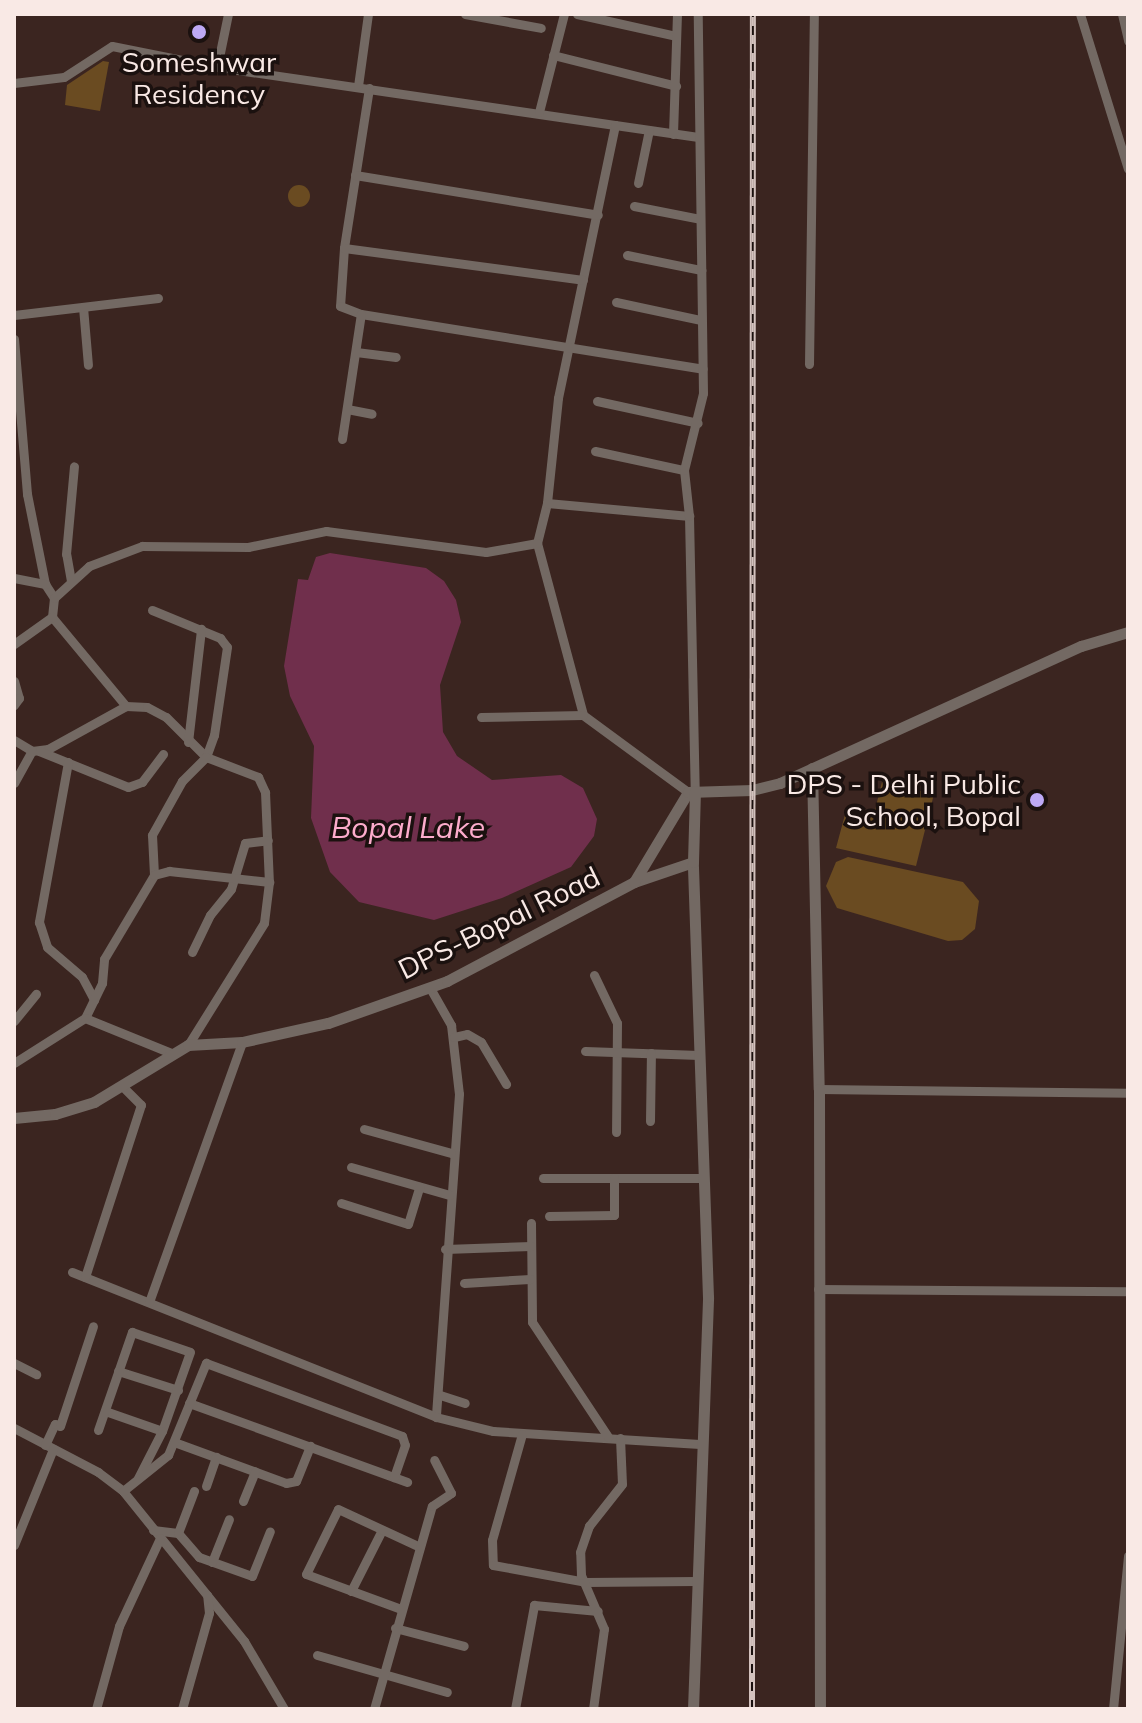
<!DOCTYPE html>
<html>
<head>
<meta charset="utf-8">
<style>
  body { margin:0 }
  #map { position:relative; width:1142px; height:1723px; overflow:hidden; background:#3b2520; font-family:Mulish,sans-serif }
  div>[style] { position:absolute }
  .green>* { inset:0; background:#6a4b21 }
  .round { border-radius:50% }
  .water>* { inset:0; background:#702f4c }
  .minor>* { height:9px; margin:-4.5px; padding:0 4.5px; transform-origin:4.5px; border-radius:4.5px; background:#736963 }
  .tertiary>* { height:11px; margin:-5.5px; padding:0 5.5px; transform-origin:5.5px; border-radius:5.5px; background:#736963 }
  .rail>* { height:6px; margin-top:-3px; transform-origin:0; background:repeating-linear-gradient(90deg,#1b110f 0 9px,#d3c2be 0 18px); box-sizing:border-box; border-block:2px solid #d3c2be }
  .dots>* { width:22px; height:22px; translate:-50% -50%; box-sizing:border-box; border:4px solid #1b110f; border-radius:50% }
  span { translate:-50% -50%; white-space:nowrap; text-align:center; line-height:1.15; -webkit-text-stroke:7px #1b110f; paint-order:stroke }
  .poi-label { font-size:28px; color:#f9e9e5 }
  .right { translate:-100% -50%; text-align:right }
  .street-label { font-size:28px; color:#f9e9e5 }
  .water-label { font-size:30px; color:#fdaccc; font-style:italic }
  .frame { position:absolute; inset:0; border:16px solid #f9e9e5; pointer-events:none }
</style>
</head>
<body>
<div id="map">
  <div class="green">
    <div style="clip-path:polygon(103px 61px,109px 62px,100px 111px,65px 105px,67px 85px)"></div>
    <div class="round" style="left:288px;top:185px;width:22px;height:22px"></div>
    <div style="clip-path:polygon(882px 782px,934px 794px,916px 866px,836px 848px,847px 807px,874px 814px)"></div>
    <div style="clip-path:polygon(848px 857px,963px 882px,979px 901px,975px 929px,962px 940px,948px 941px,837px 908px,826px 886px,836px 862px)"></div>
  </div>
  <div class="water">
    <div style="clip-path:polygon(330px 553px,426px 568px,444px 581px,456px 600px,461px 622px,440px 685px,443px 732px,457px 756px,492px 780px,561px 775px,583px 788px,597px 819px,594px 836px,571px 867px,502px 898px,434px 920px,359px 902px,330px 872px,311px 818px,314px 746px,290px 696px,284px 666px,298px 579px,308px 580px,316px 557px)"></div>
  </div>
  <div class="minor">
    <div style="left:465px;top:14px;width:77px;rotate:10.4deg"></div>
    <div style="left:577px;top:14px;width:101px;rotate:12.5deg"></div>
    <div style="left:1080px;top:14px;width:162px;rotate:72.8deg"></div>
    <div style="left:1122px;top:14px;width:28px;rotate:77deg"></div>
    <div style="left:553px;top:55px;width:127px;rotate:14.1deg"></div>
    <div style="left:217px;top:67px;width:54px;rotate:-78.3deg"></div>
    <div style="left:14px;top:83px;width:50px;rotate:-6.8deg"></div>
    <div style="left:64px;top:77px;width:57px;rotate:-32.9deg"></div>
    <div style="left:112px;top:46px;width:107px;rotate:11.3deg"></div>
    <div style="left:217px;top:67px;width:402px;rotate:8.3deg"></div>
    <div style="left:615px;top:125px;width:279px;rotate:101.8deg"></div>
    <div style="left:558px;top:398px;width:106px;rotate:96deg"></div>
    <div style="left:547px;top:503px;width:41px;rotate:104deg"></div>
    <div style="left:537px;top:543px;width:178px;rotate:75deg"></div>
    <div style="left:583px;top:715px;width:130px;rotate:36.3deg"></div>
    <div style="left:358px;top:86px;width:73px;rotate:-82.1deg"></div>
    <div style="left:369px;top:88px;width:162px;rotate:98.9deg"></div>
    <div style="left:344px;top:248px;width:58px;rotate:93.9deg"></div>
    <div style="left:340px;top:306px;width:22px;rotate:21deg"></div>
    <div style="left:361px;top:314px;width:346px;rotate:9.1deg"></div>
    <div style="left:539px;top:112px;width:101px;rotate:-75.7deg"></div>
    <div style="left:615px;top:125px;width:84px;rotate:8.2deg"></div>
    <div style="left:673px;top:134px;width:120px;rotate:-88.1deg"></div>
    <div style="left:355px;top:175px;width:246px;rotate:9.3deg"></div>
    <div style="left:638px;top:183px;width:54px;rotate:-78.3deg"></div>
    <div style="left:634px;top:206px;width:67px;rotate:11.1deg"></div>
    <div style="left:344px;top:248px;width:241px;rotate:7.6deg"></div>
    <div style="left:627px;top:255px;width:76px;rotate:11.5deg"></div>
    <div style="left:616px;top:302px;width:87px;rotate:12deg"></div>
    <div style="left:83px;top:307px;width:58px;rotate:85.1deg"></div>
    <div style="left:14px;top:315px;width:145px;rotate:-6.7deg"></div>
    <div style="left:14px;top:339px;width:156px;rotate:85.2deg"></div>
    <div style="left:27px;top:494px;width:92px;rotate:78.7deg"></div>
    <div style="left:45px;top:584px;width:17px;rotate:57deg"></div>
    <div style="left:54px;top:598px;width:19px;rotate:96deg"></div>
    <div style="left:52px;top:617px;width:116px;rotate:50.3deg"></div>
    <div style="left:126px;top:706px;width:21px;rotate:3deg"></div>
    <div style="left:147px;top:707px;width:21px;rotate:28deg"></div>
    <div style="left:166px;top:717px;width:57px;rotate:45deg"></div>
    <div style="left:206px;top:757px;width:56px;rotate:21deg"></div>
    <div style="left:258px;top:777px;width:17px;rotate:65deg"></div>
    <div style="left:265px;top:792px;width:90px;rotate:87.5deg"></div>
    <div style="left:269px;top:882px;width:41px;rotate:97deg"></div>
    <div style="left:264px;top:923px;width:144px;rotate:121.9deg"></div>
    <div style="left:356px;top:352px;width:40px;rotate:7.1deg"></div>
    <div style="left:809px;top:364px;width:350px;rotate:-89.2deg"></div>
    <div style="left:597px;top:401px;width:103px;rotate:12.3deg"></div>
    <div style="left:347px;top:409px;width:25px;rotate:11deg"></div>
    <div style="left:342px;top:439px;width:126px;rotate:-81.4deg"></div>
    <div style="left:595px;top:451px;width:91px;rotate:12.1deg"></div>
    <div style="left:547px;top:503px;width:143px;rotate:5.2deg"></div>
    <div style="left:689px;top:516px;width:275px;rotate:88.8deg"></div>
    <div style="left:689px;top:516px;width:46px;rotate:-96.2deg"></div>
    <div style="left:684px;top:470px;width:79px;rotate:-76.1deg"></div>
    <div style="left:703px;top:393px;width:379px;rotate:-90.8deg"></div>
    <div style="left:14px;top:578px;width:32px;rotate:11deg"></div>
    <div style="left:71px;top:581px;width:27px;rotate:-100deg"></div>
    <div style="left:66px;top:554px;width:88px;rotate:-84.8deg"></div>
    <div style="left:54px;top:598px;width:47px;rotate:-42.4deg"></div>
    <div style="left:89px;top:566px;width:57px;rotate:-20.7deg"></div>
    <div style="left:142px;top:546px;width:106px;rotate:0.5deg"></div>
    <div style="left:248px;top:547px;width:80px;rotate:-11.6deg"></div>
    <div style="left:326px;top:531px;width:161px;rotate:7.5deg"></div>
    <div style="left:486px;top:552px;width:52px;rotate:-10deg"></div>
    <div style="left:152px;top:610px;width:74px;rotate:22.4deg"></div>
    <div style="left:220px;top:638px;width:11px;rotate:52deg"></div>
    <div style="left:227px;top:647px;width:89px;rotate:98.4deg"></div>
    <div style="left:214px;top:735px;width:23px;rotate:110deg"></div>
    <div style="left:206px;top:757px;width:34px;rotate:135deg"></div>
    <div style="left:182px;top:781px;width:62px;rotate:119.1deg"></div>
    <div style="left:152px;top:835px;width:40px;rotate:87.1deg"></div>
    <div style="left:14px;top:644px;width:47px;rotate:-35.4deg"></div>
    <div style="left:14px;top:681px;width:18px;rotate:74deg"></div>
    <div style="left:19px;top:698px;width:9px;rotate:126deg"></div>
    <div style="left:481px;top:717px;width:102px;rotate:-1.1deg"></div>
    <div style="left:14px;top:740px;width:21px;rotate:31deg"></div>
    <div style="left:32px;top:751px;width:16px;rotate:-7deg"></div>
    <div style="left:48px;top:749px;width:89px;rotate:-28.9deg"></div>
    <div style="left:188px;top:742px;width:114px;rotate:-83.4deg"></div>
    <div style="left:39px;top:751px;width:96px;rotate:22deg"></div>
    <div style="left:128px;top:787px;width:15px;rotate:-20deg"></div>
    <div style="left:142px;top:782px;width:35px;rotate:-53deg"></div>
    <div style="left:68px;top:762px;width:163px;rotate:100.3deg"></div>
    <div style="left:39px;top:922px;width:26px;rotate:72deg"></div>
    <div style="left:47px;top:947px;width:46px;rotate:40.6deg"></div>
    <div style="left:82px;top:977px;width:26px;rotate:62deg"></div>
    <div style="left:14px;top:783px;width:37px;rotate:-61deg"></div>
    <div style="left:192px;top:952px;width:41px;rotate:-64.1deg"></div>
    <div style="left:210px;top:915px;width:33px;rotate:-51deg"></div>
    <div style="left:231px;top:889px;width:48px;rotate:-73.1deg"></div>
    <div style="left:245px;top:843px;width:23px;rotate:-7deg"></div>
    <div style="left:594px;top:975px;width:53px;rotate:64.4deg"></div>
    <div style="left:617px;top:1023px;width:109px;rotate:90.5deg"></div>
    <div style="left:430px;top:988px;width:43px;rotate:60.4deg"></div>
    <div style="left:451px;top:1025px;width:69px;rotate:83.4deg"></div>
    <div style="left:459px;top:1094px;width:324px;rotate:94.1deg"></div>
    <div style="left:436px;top:1417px;width:59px;rotate:13.8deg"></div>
    <div style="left:493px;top:1431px;width:207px;rotate:3.6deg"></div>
    <div style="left:85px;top:1018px;width:39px;rotate:-64deg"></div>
    <div style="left:102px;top:983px;width:24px;rotate:-85deg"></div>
    <div style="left:104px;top:959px;width:98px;rotate:-59.2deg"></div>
    <div style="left:154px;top:875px;width:16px;rotate:-15deg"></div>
    <div style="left:169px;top:871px;width:101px;rotate:6.3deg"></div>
    <div style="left:14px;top:1021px;width:35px;rotate:-51deg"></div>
    <div style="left:454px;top:1037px;width:13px;rotate:-13deg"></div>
    <div style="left:467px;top:1034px;width:16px;rotate:30deg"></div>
    <div style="left:481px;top:1042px;width:49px;rotate:59.2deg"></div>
    <div style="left:585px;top:1051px;width:114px;rotate:2deg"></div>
    <div style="left:14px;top:1063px;width:84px;rotate:-32.4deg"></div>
    <div style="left:85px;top:1018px;width:93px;rotate:22.1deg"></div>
    <div style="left:819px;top:1089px;width:309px;rotate:0.7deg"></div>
    <div style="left:650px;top:1121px;width:68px;rotate:-89.2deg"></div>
    <div style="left:364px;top:1129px;width:90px;rotate:15.4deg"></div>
    <div style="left:351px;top:1167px;width:102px;rotate:15.9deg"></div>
    <div style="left:543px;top:1178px;width:160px"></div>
    <div style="left:341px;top:1203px;width:70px;rotate:17.4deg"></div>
    <div style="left:408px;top:1224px;width:39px;rotate:-73deg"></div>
    <div style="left:549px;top:1216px;width:65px;rotate:-0.9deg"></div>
    <div style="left:614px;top:1215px;width:37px;rotate:-90deg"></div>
    <div style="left:531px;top:1223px;width:99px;rotate:89.4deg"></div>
    <div style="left:532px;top:1322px;width:138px;rotate:56.5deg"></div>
    <div style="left:445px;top:1249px;width:86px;rotate:-2deg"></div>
    <div style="left:72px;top:1272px;width:392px;rotate:21.7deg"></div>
    <div style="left:85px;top:1277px;width:181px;rotate:-72deg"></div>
    <div style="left:141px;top:1105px;width:27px;rotate:-135deg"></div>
    <div style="left:464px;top:1283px;width:66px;rotate:-3.5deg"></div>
    <div style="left:818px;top:1289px;width:310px;rotate:0.4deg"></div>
    <div style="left:149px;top:1302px;width:276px;rotate:-70.3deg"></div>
    <div style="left:14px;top:1363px;width:25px;rotate:27deg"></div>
    <div style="left:118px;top:1371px;width:63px;rotate:17.6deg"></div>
    <div style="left:440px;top:1395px;width:26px;rotate:18deg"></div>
    <div style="left:189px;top:1403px;width:232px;rotate:19.9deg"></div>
    <div style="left:105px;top:1411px;width:60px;rotate:19.3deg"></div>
    <div style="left:14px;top:1428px;width:95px;rotate:27.6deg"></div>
    <div style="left:98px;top:1472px;width:31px;rotate:37deg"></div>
    <div style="left:123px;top:1491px;width:193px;rotate:51.1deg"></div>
    <div style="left:244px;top:1641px;width:79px;rotate:59.5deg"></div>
    <div style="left:98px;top:1430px;width:104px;rotate:-70.9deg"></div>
    <div style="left:132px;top:1332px;width:61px;rotate:19deg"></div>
    <div style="left:190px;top:1352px;width:84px;rotate:109.5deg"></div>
    <div style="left:162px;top:1431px;width:53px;rotate:117.1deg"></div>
    <div style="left:522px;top:1434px;width:110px;rotate:105.8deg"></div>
    <div style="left:492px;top:1540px;width:25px;rotate:88deg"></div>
    <div style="left:493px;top:1565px;width:95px;rotate:10.4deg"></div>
    <div style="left:586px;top:1582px;width:110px;rotate:-0.5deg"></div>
    <div style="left:174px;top:1442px;width:119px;rotate:20.1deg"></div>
    <div style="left:286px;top:1483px;width:10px;rotate:-11deg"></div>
    <div style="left:296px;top:1481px;width:38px;rotate:-68deg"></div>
    <div style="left:45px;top:1445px;width:23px;rotate:-65deg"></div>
    <div style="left:55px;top:1424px;width:5px;rotate:22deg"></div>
    <div style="left:60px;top:1426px;width:105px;rotate:-71.7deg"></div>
    <div style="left:206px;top:1486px;width:31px;rotate:-71deg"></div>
    <div style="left:123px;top:1491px;width:58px;rotate:-38.7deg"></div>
    <div style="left:168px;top:1455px;width:100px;rotate:-67.6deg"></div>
    <div style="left:206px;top:1363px;width:209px;rotate:20.4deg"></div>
    <div style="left:402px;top:1436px;width:9px;rotate:72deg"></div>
    <div style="left:405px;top:1445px;width:34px;rotate:109deg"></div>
    <div style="left:243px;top:1501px;width:32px;rotate:-68deg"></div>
    <div style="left:153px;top:1530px;width:25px;rotate:7deg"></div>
    <div style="left:178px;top:1533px;width:32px;rotate:49deg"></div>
    <div style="left:199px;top:1557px;width:56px;rotate:19.7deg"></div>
    <div style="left:252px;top:1576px;width:48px;rotate:-68.2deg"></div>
    <div style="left:178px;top:1533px;width:45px;rotate:-69.1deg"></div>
    <div style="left:14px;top:1545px;width:104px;rotate:-67.9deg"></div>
    <div style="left:212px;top:1562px;width:46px;rotate:-68.4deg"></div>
    <div style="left:351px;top:1591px;width:68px;rotate:-63.1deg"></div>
    <div style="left:401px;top:1609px;width:101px;rotate:-159.8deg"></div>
    <div style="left:306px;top:1574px;width:72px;rotate:-63.8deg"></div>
    <div style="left:338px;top:1509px;width:90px;rotate:24.9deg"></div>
    <div style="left:395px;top:1628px;width:71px;rotate:14.6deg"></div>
    <div style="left:317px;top:1655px;width:135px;rotate:15.9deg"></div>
    <div style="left:96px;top:1709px;width:86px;rotate:-74.5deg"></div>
    <div style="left:119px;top:1626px;width:97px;rotate:-65deg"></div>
    <div style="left:182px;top:1709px;width:100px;rotate:-74.3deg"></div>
    <div style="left:209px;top:1613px;width:18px;rotate:-96deg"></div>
    <div style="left:374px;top:1709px;width:211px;rotate:-74.1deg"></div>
    <div style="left:432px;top:1506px;width:23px;rotate:-34deg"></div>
    <div style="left:451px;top:1493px;width:37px;rotate:-117deg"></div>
    <div style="left:515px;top:1709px;width:106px;rotate:-79.6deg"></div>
    <div style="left:534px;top:1605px;width:64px;rotate:5.4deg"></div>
    <div style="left:593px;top:1709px;width:81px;rotate:-82.2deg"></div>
    <div style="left:604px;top:1629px;width:59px;rotate:-113.1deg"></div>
    <div style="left:581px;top:1575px;width:23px;rotate:-92deg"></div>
    <div style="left:580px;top:1552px;width:28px;rotate:-71deg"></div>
    <div style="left:589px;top:1526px;width:53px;rotate:-51.8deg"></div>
    <div style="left:622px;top:1484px;width:46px;rotate:-92.5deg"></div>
    <div style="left:1113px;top:1709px;width:154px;rotate:-84.4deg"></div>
  </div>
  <div class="tertiary">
    <div style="left:812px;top:768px;width:321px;rotate:88.8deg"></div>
    <div style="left:819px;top:1089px;width:620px;rotate:89.91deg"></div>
    <div style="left:634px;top:882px;width:62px;rotate:-18.7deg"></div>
    <div style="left:14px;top:1118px;width:41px;rotate:-5.6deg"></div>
    <div style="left:55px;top:1114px;width:41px;rotate:-17.1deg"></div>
    <div style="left:94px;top:1102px;width:110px;rotate:-31.2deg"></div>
    <div style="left:188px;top:1045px;width:54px;rotate:-3.2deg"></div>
    <div style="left:242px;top:1042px;width:88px;rotate:-12.5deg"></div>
    <div style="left:328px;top:1023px;width:126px;rotate:-19.4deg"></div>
    <div style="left:447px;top:981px;width:212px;rotate:-27.9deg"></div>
    <div style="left:634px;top:882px;width:105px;rotate:-59deg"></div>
    <div style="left:688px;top:792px;width:64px;rotate:-1.8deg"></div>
    <div style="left:752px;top:790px;width:29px;rotate:-14deg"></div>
    <div style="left:780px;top:783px;width:331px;rotate:-24.5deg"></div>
    <div style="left:1081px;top:646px;width:49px;rotate:-16.6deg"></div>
    <div style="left:693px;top:1709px;width:412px;rotate:-87.9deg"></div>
    <div style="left:708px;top:1297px;width:435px;rotate:-92deg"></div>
    <div style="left:693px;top:862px;width:71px;rotate:-88.4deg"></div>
  </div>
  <div class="rail">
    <div style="left:752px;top:1709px;width:1695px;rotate:-89.97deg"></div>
  </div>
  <div class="dots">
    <div style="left:199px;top:32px;background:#bda9f5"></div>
    <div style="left:1037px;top:800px;background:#bda9f5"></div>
  </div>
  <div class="poi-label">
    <span style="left:199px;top:78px">Someshwar<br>Residency</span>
    <span class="right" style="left:1021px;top:800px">DPS - Delhi Public<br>School, Bopal</span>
  </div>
  <div class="street-label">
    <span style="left:499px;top:923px;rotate:-26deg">DPS-Bopal Road</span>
  </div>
  <div class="water-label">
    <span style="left:408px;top:827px">Bopal Lake</span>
  </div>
  <div class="frame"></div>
</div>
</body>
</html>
